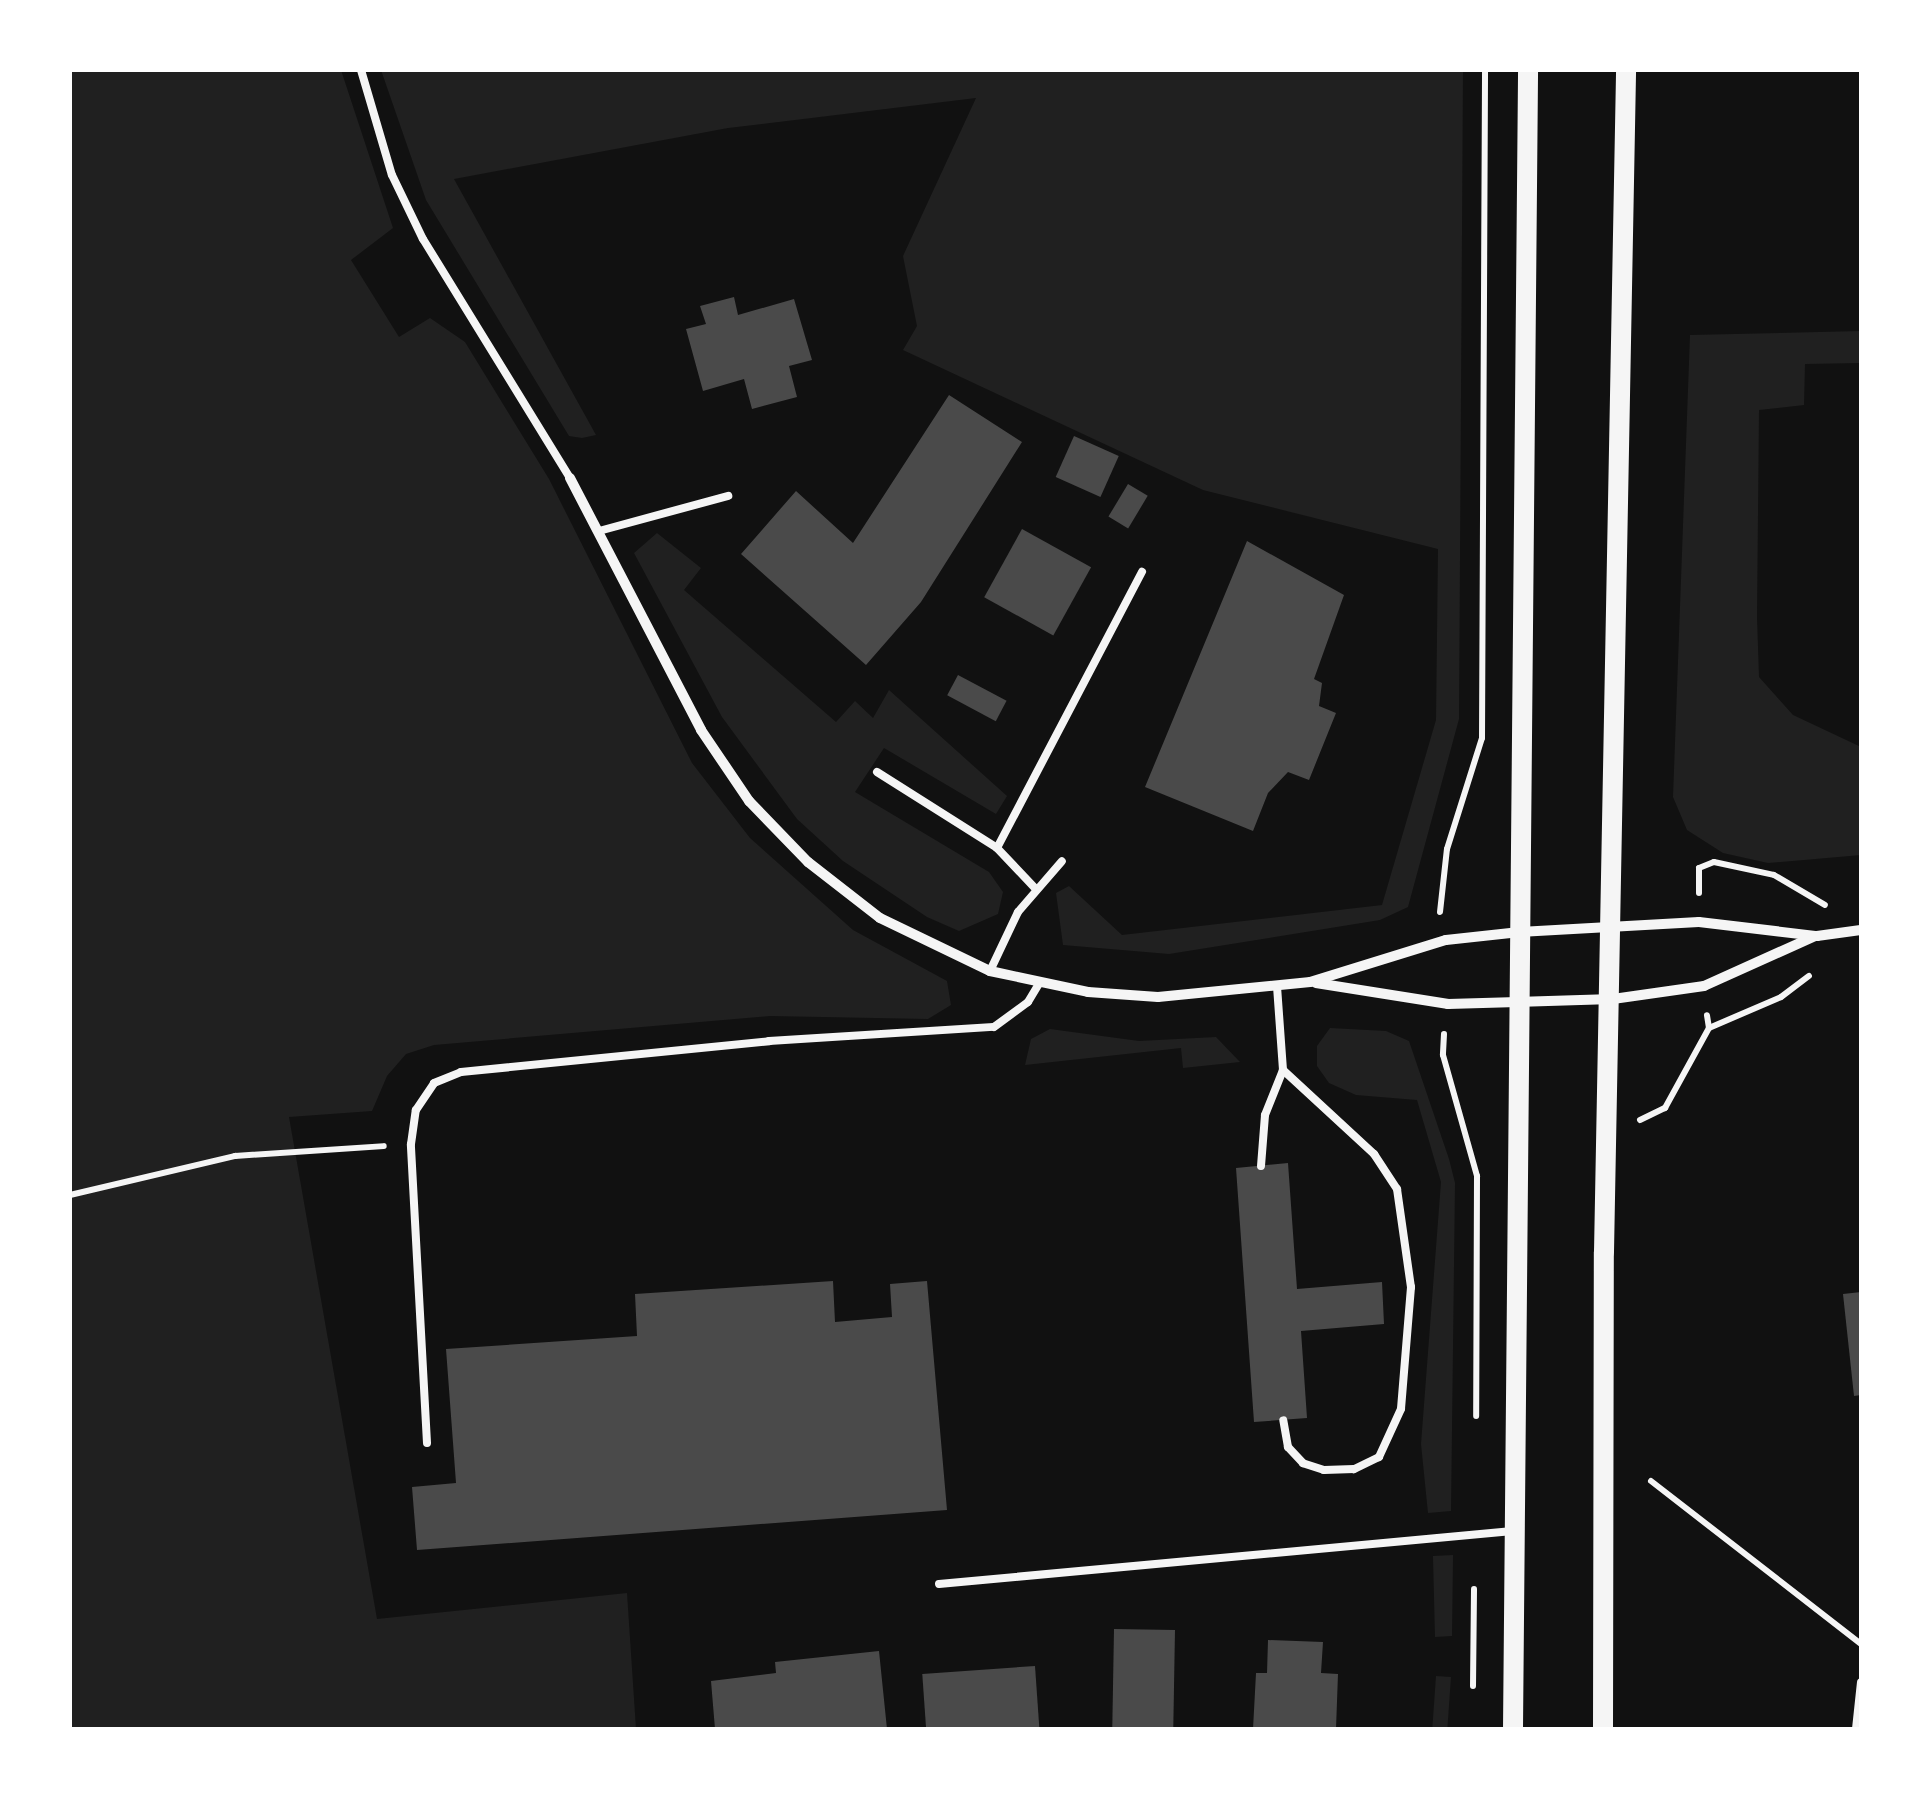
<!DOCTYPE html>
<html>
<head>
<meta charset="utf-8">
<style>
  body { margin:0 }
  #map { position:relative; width:1931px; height:1799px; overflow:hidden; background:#111; font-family:Rubik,sans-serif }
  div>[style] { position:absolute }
  .green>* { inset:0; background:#202020; transform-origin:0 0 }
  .building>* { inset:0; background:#4a4a4a; transform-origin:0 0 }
  .path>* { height:6px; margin:-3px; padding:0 3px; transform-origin:3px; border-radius:3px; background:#f5f5f5 }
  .service>* { height:8px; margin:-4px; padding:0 4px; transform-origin:4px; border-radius:4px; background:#f5f5f5 }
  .minor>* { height:10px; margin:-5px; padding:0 5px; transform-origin:5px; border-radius:5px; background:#f5f5f5 }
  .secondary>* { height:20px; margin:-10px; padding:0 10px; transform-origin:10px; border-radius:10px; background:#f5f5f5 }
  span { translate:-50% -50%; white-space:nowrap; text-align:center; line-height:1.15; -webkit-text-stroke:8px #fff; paint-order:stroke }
  .frame { position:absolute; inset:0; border:72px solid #fff; pointer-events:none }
</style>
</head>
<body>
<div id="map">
  <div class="green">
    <div style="clip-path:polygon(70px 70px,341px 70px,393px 228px,351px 260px,399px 337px,430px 318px,465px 342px,549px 479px,692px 763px,750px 838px,853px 930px,947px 981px,951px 1005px,928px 1019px,770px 1016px,434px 1045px,406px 1054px,387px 1076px,372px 1111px,289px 1117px,377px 1619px,627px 1593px,636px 1729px,70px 1729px)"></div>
    <div style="clip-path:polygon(381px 70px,1463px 70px,1459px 719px,1408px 907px,1380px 920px,1169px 954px,1063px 945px,1056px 893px,1069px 886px,1122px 935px,1382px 905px,1436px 720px,1438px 549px,1203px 490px,903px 350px,917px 326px,903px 256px,976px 98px,728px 128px,454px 179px,596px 435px,582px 438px,569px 436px,426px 200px)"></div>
    <div style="clip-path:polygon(1861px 331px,1861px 363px,1805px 364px,1804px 405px,1759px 410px,1757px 617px,1759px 677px,1793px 715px,1861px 747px,1861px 855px,1768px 863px,1723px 853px,1687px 830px,1673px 797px,1690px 335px)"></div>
    <div style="clip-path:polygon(657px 533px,701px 568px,684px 590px,836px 722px,855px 701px,873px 718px,889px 690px,1007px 796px,996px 814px,884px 748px,855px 792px,989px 872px,1003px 892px,998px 914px,959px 931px,927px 917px,843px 861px,797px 819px,722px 717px,634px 553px)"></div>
    <div style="clip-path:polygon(1330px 1028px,1386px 1031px,1409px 1041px,1449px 1159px,1455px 1183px,1451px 1511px,1428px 1513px,1421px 1444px,1441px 1182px,1417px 1100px,1356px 1095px,1329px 1083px,1317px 1066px,1317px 1046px)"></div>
    <div style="clip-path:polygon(1050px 1029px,1139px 1041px,1216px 1037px,1240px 1062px,1183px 1068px,1181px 1048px,1025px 1065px,1031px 1039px)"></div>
    <div style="clip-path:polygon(1453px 1555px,1452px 1636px,1435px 1637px,1433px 1556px)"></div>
    <div style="left:1436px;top:1676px;width:15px;height:53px;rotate:4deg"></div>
  </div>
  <div class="building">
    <div style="clip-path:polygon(734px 297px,738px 315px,794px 299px,812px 360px,789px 366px,797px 397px,752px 409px,744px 379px,703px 391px,686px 329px,706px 324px,700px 306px)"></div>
    <div style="clip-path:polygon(949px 395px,1022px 442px,921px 602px,866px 665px,741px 554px,796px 491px,853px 543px)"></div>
    <div style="left:1074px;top:436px;width:49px;height:45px;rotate:24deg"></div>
    <div style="left:1128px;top:484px;width:23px;height:38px;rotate:31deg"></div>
    <div style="left:1022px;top:529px;width:79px;height:78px;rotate:29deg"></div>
    <div style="clip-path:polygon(1247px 541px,1344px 595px,1314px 679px,1322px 683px,1319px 706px,1336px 713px,1309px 780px,1288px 772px,1268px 793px,1253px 831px,1145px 787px)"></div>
    <div style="left:958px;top:675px;width:55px;height:23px;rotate:28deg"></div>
    <div style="clip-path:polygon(1288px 1163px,1297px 1289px,1382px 1282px,1384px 1324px,1301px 1331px,1307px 1418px,1254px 1422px,1236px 1168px)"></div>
    <div style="clip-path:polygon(833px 1281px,835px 1322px,892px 1317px,890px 1284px,927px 1281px,947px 1510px,417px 1550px,412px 1487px,456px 1483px,446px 1349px,637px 1336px,635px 1294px)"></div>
    <div style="clip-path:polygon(1861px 1292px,1861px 1395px,1854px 1396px,1843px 1294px)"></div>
    <div style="left:1114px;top:1629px;width:61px;height:100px;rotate:1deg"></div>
    <div style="clip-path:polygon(1268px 1640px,1323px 1642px,1321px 1673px,1338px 1674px,1336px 1729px,1253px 1729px,1256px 1673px,1267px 1673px)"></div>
    <div style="clip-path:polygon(879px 1651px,887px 1729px,715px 1729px,711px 1681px,776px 1673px,775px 1662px)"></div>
    <div style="left:1035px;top:1666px;width:63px;height:113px;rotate:86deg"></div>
  </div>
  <div class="path">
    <div style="left:1699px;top:893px;width:25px;rotate:-90deg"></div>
    <div style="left:1699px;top:868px;width:16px;rotate:-22deg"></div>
    <div style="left:1714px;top:862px;width:61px;rotate:12.2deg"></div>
    <div style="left:1774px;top:875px;width:59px;rotate:30.5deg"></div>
    <div style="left:1440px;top:912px;width:63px;rotate:-83.7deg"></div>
    <div style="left:1447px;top:849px;width:116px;rotate:-72.5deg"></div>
    <div style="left:1482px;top:738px;width:668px;rotate:-89.74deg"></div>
    <div style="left:1709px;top:1028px;width:78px;rotate:-23.3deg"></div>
    <div style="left:1781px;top:997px;width:35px;rotate:-37deg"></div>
    <div style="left:1444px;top:1034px;width:21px;rotate:93deg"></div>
    <div style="left:1443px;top:1055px;width:126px;rotate:74.3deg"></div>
    <div style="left:1477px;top:1176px;width:240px;rotate:90.2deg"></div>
    <div style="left:1640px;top:1120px;width:28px;rotate:-26deg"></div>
    <div style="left:1665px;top:1108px;width:91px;rotate:-61.2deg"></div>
    <div style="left:1709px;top:1028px;width:13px;rotate:-99deg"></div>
    <div style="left:70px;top:1195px;width:170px;rotate:-13.3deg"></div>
    <div style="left:235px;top:1156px;width:149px;rotate:-3.8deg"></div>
    <div style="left:1651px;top:1481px;width:266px;rotate:37.8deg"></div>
    <div style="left:1473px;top:1686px;width:97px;rotate:-89.4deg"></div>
  </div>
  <div class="service">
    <div style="left:361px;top:70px;width:109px;rotate:73.6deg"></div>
    <div style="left:392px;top:175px;width:71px;rotate:64.2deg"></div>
    <div style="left:423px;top:239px;width:281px;rotate:58.4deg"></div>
    <div style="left:599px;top:531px;width:134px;rotate:-15.2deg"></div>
    <div style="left:877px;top:772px;width:142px;rotate:32.3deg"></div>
    <div style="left:997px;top:848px;width:54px;rotate:46.5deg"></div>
    <div style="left:997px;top:848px;width:312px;rotate:-62.3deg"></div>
    <div style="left:990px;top:971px;width:65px;rotate:-64.6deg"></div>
    <div style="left:1018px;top:912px;width:67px;rotate:-49.2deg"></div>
    <div style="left:1283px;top:1070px;width:124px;rotate:42.7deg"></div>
    <div style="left:1374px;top:1154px;width:42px;rotate:56.7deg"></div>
    <div style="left:1397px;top:1189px;width:99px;rotate:81.9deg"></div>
    <div style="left:1411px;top:1287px;width:122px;rotate:94.7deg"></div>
    <div style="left:1401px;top:1409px;width:53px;rotate:114.6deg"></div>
    <div style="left:1379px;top:1457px;width:28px;rotate:154deg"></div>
    <div style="left:1354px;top:1469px;width:30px;rotate:178deg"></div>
    <div style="left:1324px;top:1470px;width:22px;rotate:-162deg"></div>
    <div style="left:1303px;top:1463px;width:22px;rotate:-133deg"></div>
    <div style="left:1288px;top:1447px;width:27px;rotate:-100deg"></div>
    <div style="left:1261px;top:1166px;width:51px;rotate:-85.5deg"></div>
    <div style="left:1265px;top:1115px;width:48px;rotate:-68.2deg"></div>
    <div style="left:1283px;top:1070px;width:83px;rotate:-94.1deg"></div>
    <div style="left:427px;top:1443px;width:299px;rotate:-93.1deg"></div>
    <div style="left:411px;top:1144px;width:34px;rotate:-82deg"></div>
    <div style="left:416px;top:1110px;width:32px;rotate:-56deg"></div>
    <div style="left:434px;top:1083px;width:29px;rotate:-22deg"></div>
    <div style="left:461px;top:1072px;width:310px;rotate:-5.7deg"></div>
    <div style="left:769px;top:1041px;width:225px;rotate:-3.6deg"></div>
    <div style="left:994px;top:1027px;width:42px;rotate:-36.3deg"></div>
    <div style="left:1028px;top:1002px;width:23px;rotate:-59deg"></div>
    <div style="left:939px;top:1584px;width:576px;rotate:-5.28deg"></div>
    <div style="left:1856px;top:1729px;width:47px;rotate:-83.9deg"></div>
  </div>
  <div class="minor">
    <div style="left:570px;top:478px;width:284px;rotate:62.5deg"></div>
    <div style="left:701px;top:730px;width:86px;rotate:55.9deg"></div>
    <div style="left:749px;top:801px;width:85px;rotate:46deg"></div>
    <div style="left:808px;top:862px;width:91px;rotate:37.9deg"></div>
    <div style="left:880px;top:918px;width:122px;rotate:25.7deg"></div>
    <div style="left:990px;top:971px;width:100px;rotate:12.1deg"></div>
    <div style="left:1088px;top:992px;width:70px;rotate:4.1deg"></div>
    <div style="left:1158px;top:997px;width:153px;rotate:-5.6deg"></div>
    <div style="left:1310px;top:982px;width:142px;rotate:-17.2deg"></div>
    <div style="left:1446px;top:940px;width:74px;rotate:-6.2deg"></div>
    <div style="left:1520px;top:932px;width:179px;rotate:-3.2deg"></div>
    <div style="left:1699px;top:922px;width:119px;rotate:6.8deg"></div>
    <div style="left:1817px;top:936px;width:44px;rotate:-7.8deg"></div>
    <div style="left:1316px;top:983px;width:134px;rotate:9deg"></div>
    <div style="left:1448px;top:1004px;width:165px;rotate:-1.7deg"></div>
    <div style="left:1613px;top:999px;width:92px;rotate:-8.1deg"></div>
    <div style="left:1704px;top:986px;width:122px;rotate:-24.2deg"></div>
  </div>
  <div class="secondary">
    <div style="left:1513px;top:1729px;width:1659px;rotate:-89.48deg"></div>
    <div style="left:1603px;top:1729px;width:477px;rotate:-89.9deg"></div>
    <div style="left:1604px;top:1252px;width:1182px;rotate:-88.93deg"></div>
  </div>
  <div class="frame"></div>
</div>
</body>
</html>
